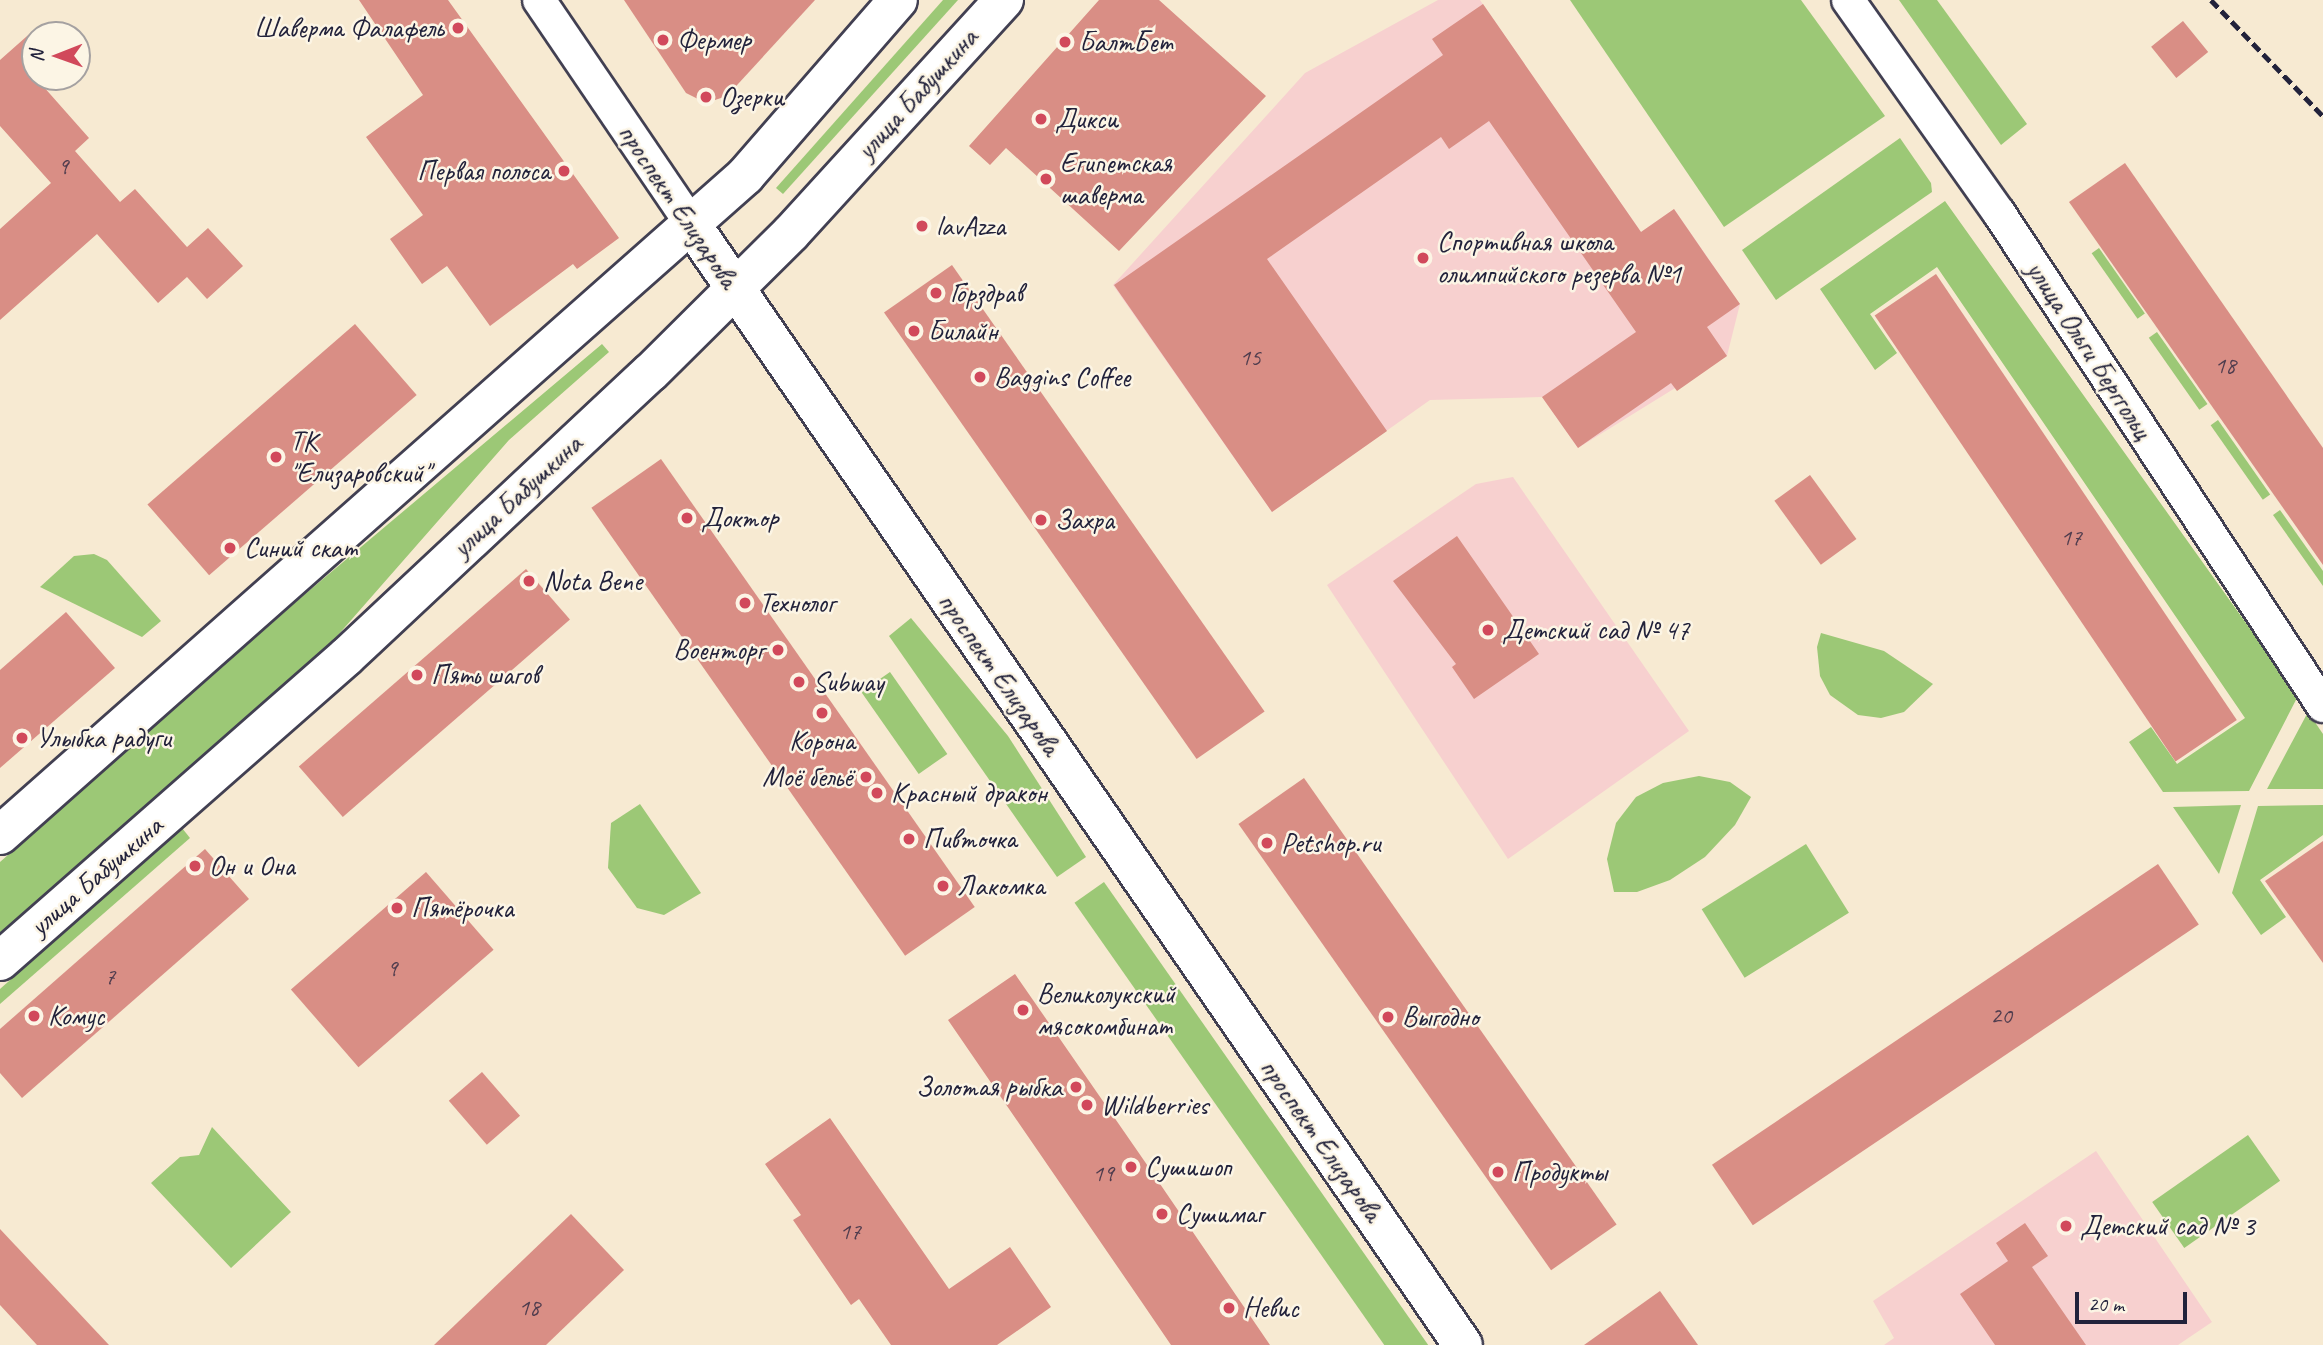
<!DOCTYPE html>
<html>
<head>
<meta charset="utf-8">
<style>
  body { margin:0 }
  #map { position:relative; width:2323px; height:1345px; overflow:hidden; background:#f7ead2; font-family:Caveat,sans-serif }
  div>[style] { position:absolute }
  .built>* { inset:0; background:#f7d0cf }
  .green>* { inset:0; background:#9cc876; transform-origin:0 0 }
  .building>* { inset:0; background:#d98e85; transform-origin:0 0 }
  .roads { filter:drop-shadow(2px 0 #424052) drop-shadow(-2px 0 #424052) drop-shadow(0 2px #424052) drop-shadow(0 -2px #424052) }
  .minor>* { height:32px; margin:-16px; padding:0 16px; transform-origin:16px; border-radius:16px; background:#fff }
  .tertiary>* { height:38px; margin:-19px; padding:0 19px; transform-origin:19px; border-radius:19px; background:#fff }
  .rail>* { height:5px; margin-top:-2.5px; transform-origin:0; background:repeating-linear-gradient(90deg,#22223b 0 10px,transparent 0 15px) }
  .dots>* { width:19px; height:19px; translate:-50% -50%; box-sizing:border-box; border:4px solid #fcf5e5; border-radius:50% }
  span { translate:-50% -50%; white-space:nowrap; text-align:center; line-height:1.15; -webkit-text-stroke:5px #fcf5e5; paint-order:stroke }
  .number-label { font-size:24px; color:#503d4e }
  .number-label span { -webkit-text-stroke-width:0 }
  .poi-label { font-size:28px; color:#22223b }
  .right { translate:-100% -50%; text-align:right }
  .left { translate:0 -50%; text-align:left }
  .street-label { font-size:28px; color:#22223b }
  .north { position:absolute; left:21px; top:21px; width:70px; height:70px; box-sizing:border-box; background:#fcf5e5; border:2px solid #a5a1a1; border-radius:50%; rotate:269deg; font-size:19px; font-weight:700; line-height:28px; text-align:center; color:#22223b }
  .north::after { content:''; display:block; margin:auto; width:24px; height:32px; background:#d1495b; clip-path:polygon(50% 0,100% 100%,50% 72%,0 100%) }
  .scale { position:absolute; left:2075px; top:1292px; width:112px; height:32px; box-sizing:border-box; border:4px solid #22223b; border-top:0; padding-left:9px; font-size:21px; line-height:24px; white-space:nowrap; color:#22223b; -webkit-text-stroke:5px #fcf5e5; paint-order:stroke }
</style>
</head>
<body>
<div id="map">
  <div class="built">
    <div style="clip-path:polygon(1438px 0,1480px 0,1641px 232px,1674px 209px,1740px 304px,1727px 356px,1578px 448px,1542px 397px,1430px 400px,1272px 512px,1113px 285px,1305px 73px)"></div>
    <div style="clip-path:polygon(1513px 477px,1689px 731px,1508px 859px,1327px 585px,1476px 484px)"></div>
    <div style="clip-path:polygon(2096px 1151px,2212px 1322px,2178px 1345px,1884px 1345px,1894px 1338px,1873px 1301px)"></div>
  </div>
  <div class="green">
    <div style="clip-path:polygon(943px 0,958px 0,783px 194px,776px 188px)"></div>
    <div style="clip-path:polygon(1570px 0,1801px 0,1885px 116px,1724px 227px)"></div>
    <div style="clip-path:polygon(1899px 0,1937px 0,2027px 124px,2001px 145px)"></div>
    <div style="clip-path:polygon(1900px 138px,1931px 183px,1932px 192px,1776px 300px,1742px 250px)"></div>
    <div style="clip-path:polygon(1945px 201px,2298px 696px,2249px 791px,2163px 792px,2129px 742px,2151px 727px,2177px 764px,2245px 718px,1937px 267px,1870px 314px,1897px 353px,1875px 370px,1820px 289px)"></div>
    <div style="left:2099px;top:248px;width:80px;height:9px;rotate:55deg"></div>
    <div style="left:2157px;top:332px;width:88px;height:10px;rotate:55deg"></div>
    <div style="clip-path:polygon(602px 344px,609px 352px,509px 440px,331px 643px,0 933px,0 862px,298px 600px)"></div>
    <div style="left:2218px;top:420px;width:91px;height:9px;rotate:55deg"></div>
    <div style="clip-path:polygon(2280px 510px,2323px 571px,2323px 586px,2273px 515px)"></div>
    <div style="clip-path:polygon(94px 554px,107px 560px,161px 621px,142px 637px,40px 587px,74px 556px)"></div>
    <div style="clip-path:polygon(911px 618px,1008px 736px,1086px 857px,1057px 877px,889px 636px)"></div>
    <div style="clip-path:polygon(1821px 633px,1884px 651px,1933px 684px,1904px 712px,1881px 718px,1858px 715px,1830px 695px,1820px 676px,1817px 647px)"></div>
    <div style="left:890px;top:672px;width:100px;height:35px;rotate:55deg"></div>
    <div style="clip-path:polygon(2308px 712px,2323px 734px,2323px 789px,2267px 789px)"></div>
    <div style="clip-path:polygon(1699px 776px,1730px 782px,1751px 797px,1735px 825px,1705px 857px,1670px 880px,1637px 892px,1614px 892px,1607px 859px,1616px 823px,1636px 797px,1663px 783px)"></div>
    <div style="clip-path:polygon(640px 804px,701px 893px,664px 915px,637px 908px,608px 868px,611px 823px)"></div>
    <div style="clip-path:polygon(2241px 805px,2219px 874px,2173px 807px)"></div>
    <div style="clip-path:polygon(2323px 805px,2323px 835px,2260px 880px,2286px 917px,2261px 935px,2232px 893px,2258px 806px)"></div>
    <div style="clip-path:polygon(182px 828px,190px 838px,0 1004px,0 989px)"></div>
    <div style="left:1806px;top:844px;width:81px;height:123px;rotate:58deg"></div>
    <div style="left:1104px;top:882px;width:566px;height:36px;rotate:55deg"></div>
    <div style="clip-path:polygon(212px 1127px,291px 1212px,231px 1268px,151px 1183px,180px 1157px,199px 1155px)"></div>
    <div style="left:2248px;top:1135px;width:56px;height:117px;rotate:55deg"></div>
  </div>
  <div class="building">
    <div style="clip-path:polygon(359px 0,448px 0,619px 238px,577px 269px,573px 264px,490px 326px,447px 266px,422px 284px,390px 239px,423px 215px,366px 137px,423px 95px)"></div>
    <div style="clip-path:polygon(624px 0,815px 0,727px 96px,706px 103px,686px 93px)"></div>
    <div style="clip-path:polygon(1099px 0,1159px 0,1266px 96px,1119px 251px,1006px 148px,990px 165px,969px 146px)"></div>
    <div style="clip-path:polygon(1483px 4px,1641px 232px,1674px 209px,1707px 257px,1740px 304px,1707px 327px,1727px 356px,1677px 391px,1671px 383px,1578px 448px,1542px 397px,1636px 332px,1489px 121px,1449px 149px,1441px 137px,1267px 259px,1387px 431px,1272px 512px,1114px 285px,1443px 55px,1432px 39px)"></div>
    <div style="left:2183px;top:21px;width:40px;height:41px;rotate:51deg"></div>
    <div style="clip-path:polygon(35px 29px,35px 77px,89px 138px,75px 151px,120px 202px,135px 189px,187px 247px,208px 228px,243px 266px,207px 299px,187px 277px,158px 303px,97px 234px,0 320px,0 229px,51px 183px,0 126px,0 60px)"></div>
    <div style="clip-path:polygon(2125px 163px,2323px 448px,2323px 565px,2069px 202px)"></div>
    <div style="left:952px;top:265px;width:545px;height:83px;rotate:55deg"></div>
    <div style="left:1936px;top:274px;width:538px;height:74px;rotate:56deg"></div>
    <div style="left:355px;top:324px;width:94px;height:275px;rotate:49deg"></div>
    <div style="left:661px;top:459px;width:547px;height:85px;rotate:55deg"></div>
    <div style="left:1810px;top:475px;width:79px;height:44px;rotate:54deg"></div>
    <div style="clip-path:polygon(1457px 536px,1539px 654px,1474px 699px,1452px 667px,1456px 664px,1393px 581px)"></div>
    <div style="left:526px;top:569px;width:67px;height:301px;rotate:49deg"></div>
    <div style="clip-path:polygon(66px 612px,115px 668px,0 768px,0 670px)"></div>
    <div style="left:1304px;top:778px;width:545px;height:80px;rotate:55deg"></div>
    <div style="clip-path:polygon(2323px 841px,2323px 963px,2265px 881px)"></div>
    <div style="clip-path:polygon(205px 849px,249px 899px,22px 1098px,0 1073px,0 1029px)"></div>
    <div style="left:2158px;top:864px;width:73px;height:538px;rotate:56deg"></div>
    <div style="left:426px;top:872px;width:103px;height:179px;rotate:49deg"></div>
    <div style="clip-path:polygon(1015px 974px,1143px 1159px,1270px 1345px,1171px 1345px,1141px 1301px,948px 1020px)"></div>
    <div style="left:482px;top:1072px;width:58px;height:44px;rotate:49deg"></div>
    <div style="clip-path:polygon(830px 1118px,949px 1289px,1010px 1247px,1051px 1307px,997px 1345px,891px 1345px,859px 1299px,851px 1305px,793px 1220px,801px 1215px,765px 1164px)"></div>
    <div style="clip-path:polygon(571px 1214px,624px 1270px,546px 1345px,434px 1345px)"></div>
    <div style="clip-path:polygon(2025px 1223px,2048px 1256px,2032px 1267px,2086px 1345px,1995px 1345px,1960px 1294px,2008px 1261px,1996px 1243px)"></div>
    <div style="clip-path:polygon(0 1229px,109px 1345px,37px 1345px,0 1305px)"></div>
    <div style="clip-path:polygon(1660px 1291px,1698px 1345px,1584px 1345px)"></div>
  </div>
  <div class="roads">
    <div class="minor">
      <div style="left:539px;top:0;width:271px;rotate:55.8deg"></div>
      <div style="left:1848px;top:0;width:261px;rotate:54.7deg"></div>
      <div style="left:1999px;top:213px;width:590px;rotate:56.69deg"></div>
    </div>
    <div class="tertiary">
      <div style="left:691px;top:224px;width:1361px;rotate:55.45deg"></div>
      <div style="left:0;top:835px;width:995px;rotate:-41.49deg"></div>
      <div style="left:745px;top:176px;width:233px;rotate:-49deg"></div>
      <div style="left:0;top:961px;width:461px;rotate:-41.3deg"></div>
      <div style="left:346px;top:657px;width:417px;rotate:-43.1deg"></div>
      <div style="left:651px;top:372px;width:197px;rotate:-44.8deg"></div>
      <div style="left:791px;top:233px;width:316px;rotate:-47.6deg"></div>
    </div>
  </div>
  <div class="rail">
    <div style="left:2211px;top:0;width:161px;rotate:46deg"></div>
  </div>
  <div class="dots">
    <div style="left:458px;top:28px;background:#d1495b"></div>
    <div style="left:663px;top:40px;background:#d1495b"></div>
    <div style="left:1065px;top:42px;background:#d1495b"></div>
    <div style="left:706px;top:97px;background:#d1495b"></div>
    <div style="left:1041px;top:119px;background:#d1495b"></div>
    <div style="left:564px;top:171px;background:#d1495b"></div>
    <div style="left:1046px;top:179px;background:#d1495b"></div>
    <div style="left:922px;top:226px;background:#d1495b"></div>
    <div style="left:1423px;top:258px;background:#d1495b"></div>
    <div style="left:936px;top:293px;background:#d1495b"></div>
    <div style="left:914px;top:331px;background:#d1495b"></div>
    <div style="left:980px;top:377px;background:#d1495b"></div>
    <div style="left:276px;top:457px;background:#d1495b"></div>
    <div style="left:687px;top:518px;background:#d1495b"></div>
    <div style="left:1041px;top:520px;background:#d1495b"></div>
    <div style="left:230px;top:548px;background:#d1495b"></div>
    <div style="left:529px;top:581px;background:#d1495b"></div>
    <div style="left:745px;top:603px;background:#d1495b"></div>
    <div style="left:1488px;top:630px;background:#d1495b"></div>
    <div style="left:778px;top:650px;background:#d1495b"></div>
    <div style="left:417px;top:675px;background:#d1495b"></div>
    <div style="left:799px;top:682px;background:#d1495b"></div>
    <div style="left:822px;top:713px;background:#d1495b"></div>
    <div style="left:22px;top:738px;background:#d1495b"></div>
    <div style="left:866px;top:777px;background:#d1495b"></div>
    <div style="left:877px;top:793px;background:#d1495b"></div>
    <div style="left:909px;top:839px;background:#d1495b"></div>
    <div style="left:1267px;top:843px;background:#d1495b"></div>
    <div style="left:195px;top:866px;background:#d1495b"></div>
    <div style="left:943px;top:886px;background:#d1495b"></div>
    <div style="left:397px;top:908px;background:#d1495b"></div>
    <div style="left:1023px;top:1010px;background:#d1495b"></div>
    <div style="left:34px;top:1016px;background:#d1495b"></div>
    <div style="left:1388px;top:1017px;background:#d1495b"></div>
    <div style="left:1076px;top:1087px;background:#d1495b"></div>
    <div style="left:1087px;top:1105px;background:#d1495b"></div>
    <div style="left:1131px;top:1167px;background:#d1495b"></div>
    <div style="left:1498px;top:1172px;background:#d1495b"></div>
    <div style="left:1162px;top:1214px;background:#d1495b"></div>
    <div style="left:2066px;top:1226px;background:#d1495b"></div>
    <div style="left:1229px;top:1308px;background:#d1495b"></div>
  </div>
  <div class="number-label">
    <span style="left:63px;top:167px">9</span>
    <span style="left:1250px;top:358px">15</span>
    <span style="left:2225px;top:366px">18</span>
    <span style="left:2071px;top:538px">17</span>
    <span style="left:392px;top:969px">9</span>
    <span style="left:110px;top:977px">7</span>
    <span style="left:2001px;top:1016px">20</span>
    <span style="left:1103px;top:1174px">19</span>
    <span style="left:850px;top:1232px">17</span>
    <span style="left:529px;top:1308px">18</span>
  </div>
  <div class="poi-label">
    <span class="right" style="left:444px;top:28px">Шаверма Фалафель</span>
    <span class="left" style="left:677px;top:40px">Фермер</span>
    <span class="left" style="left:1079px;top:42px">БалтБет</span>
    <span class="left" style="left:720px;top:97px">Озерки</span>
    <span class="left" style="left:1055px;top:119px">Дикси</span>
    <span class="left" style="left:1060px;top:179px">Египетская<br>шаверма</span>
    <span class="right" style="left:550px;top:171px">Первая полоса</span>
    <span class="left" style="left:936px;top:226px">lavAzza</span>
    <span class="left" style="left:1437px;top:258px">Спортивная школа<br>олимпийского резерва №1</span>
    <span class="left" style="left:950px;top:293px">Горздрав</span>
    <span class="left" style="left:928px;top:331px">Билайн</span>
    <span class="left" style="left:994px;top:377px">Baggins Coffee</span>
    <span class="left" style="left:290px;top:457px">ТК<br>"Елизаровский"</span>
    <span class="left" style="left:701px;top:518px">Доктор</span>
    <span class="left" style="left:1055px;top:520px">Захра</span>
    <span class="left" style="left:244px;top:548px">Синий скат</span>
    <span class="left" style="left:543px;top:581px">Nota Bene</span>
    <span class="left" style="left:759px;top:603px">Технолог</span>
    <span class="left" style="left:1502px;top:630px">Детский сад № 47</span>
    <span class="right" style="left:764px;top:650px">Военторг</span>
    <span class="left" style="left:431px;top:675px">Пять шагов</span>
    <span class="left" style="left:813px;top:682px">Subway</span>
    <span class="left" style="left:36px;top:738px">Улыбка радуги</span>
    <span style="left:822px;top:741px">Корона</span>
    <span class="right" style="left:852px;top:777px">Моё бельё</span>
    <span class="left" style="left:891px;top:793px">Красный дракон</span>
    <span class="left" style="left:923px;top:839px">Пивточка</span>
    <span class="left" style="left:1281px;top:843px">Petshop.ru</span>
    <span class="left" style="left:209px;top:866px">Он и Она</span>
    <span class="left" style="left:957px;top:886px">Лакомка</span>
    <span class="left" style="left:411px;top:908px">Пятёрочка</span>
    <span class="left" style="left:1037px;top:1010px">Великолукский<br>мясокомбинат</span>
    <span class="left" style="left:48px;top:1016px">Комус</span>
    <span class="left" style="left:1402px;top:1017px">Выгодно</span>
    <span class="right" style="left:1062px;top:1087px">Золотая рыбка</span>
    <span class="left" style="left:1101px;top:1105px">Wildberries</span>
    <span class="left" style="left:1145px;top:1167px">Сушишоп</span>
    <span class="left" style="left:1512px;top:1172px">Продукты</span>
    <span class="left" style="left:1176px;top:1214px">Сушимаг</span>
    <span class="left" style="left:2080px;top:1226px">Детский сад № 3</span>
    <span class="left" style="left:1243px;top:1308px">Невис</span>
  </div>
  <div class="street-label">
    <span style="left:917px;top:94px;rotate:-48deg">улица Бабушкина</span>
    <span style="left:678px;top:206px;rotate:56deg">проспект Елизарова</span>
    <span style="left:2089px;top:350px;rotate:57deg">улица Ольги Берггольц</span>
    <span style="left:517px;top:496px;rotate:-43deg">улица Бабушкина</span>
    <span style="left:999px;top:674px;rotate:55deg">проспект Елизарова</span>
    <span style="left:96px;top:876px;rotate:-41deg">улица Бабушкина</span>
    <span style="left:1321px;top:1140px;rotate:55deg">проспект Елизарова</span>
  </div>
  <div class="north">N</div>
  <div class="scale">20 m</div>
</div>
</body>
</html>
